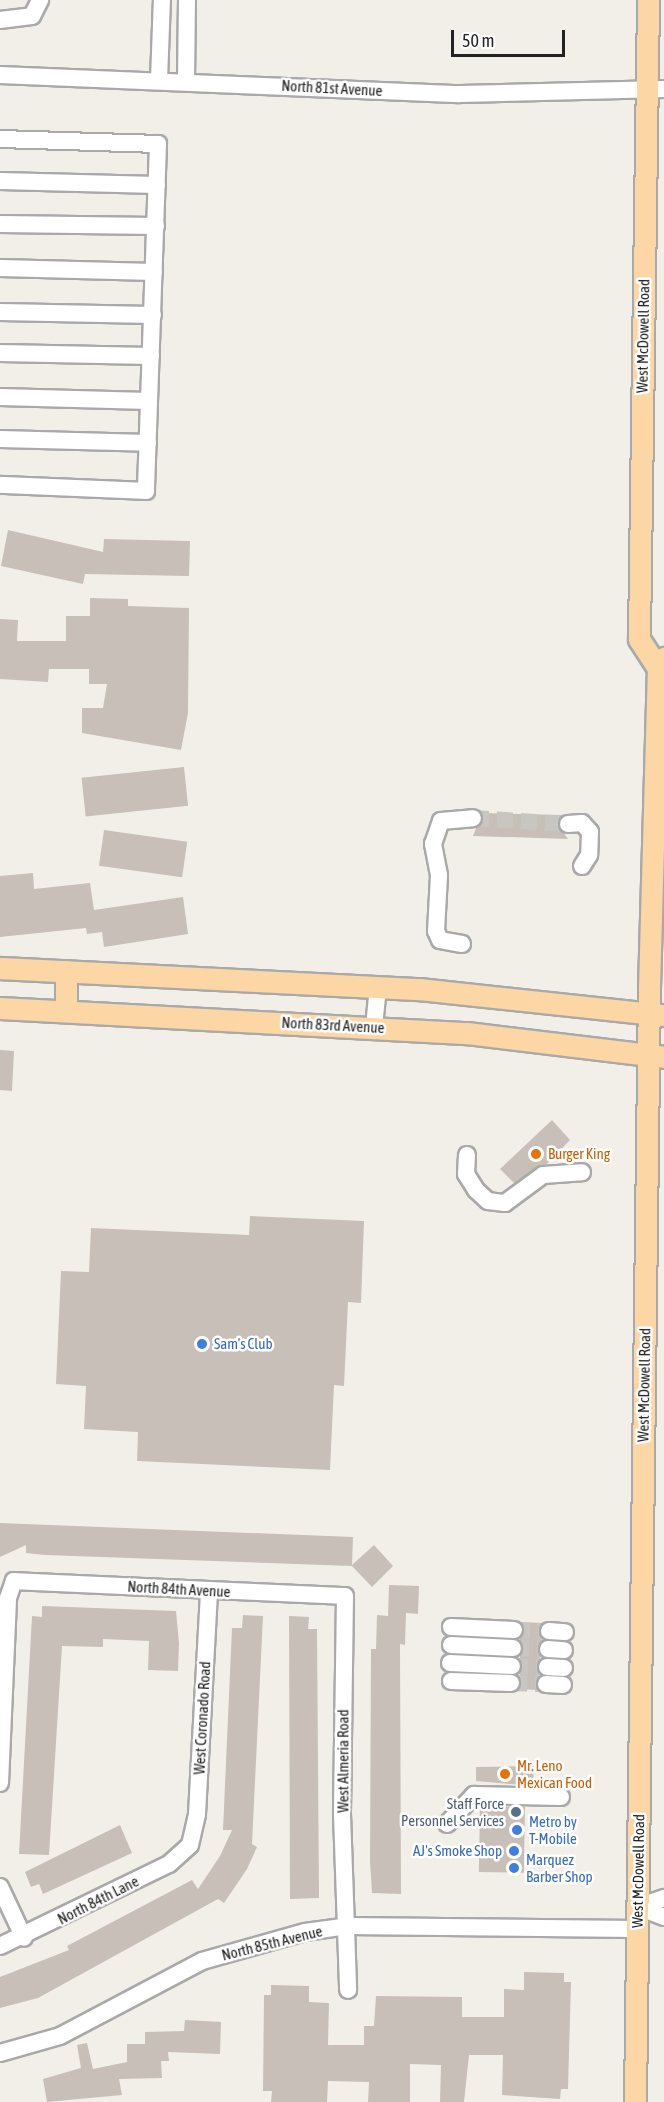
<!DOCTYPE html>
<html>
<head>
<meta charset="utf-8">
<style>
  body { margin:0 }
  #map { position:relative; width:664px; height:2102px; overflow:hidden; background:#f2efe9; font-family:"Asap Condensed",sans-serif }
  div>[style] { position:absolute }
  .building>* { inset:0; background:#c7bfb8; transform-origin:0 0 }
  .minor-tunnel>* { height:16px; margin-top:-8px; transform-origin:0; background:repeating-linear-gradient(90deg,#c8c6c1 0 16px,transparent 0 24px) }
  .roads { filter:drop-shadow(2px 0 #a9a9a9) drop-shadow(-2px 0 #a9a9a9) drop-shadow(0 2px #a9a9a9) drop-shadow(0 -2px #a9a9a9) }
  .minor>* { height:16px; margin:-8px; padding:0 8px; transform-origin:8px; border-radius:8px; background:#fff }
  .major>* { height:21px; margin:-10.5px; padding:0 10.5px; transform-origin:10.5px; border-radius:10.5px; background:#fcd6a4 }
  .dots>* { width:16px; height:16px; translate:-50% -50%; box-sizing:border-box; border:3px solid #fff; border-radius:50% }
  span { translate:-50% -50%; white-space:nowrap; text-align:center; line-height:1.15; -webkit-text-stroke:5px #fff; paint-order:stroke }
  .street-label { font-size:15px; color:#222 }
  .food-label { font-size:15px; color:#c56008 }
  .left { translate:0 -50%; text-align:left }
  .shop-label { font-size:15px; color:#366cbe }
  .right { translate:-100% -50%; text-align:right }
  .service-label { font-size:15px; color:#4e5e75 }
  .scale { position:absolute; left:451px; top:30px; width:114px; height:27px; box-sizing:border-box; border:3px solid #222; border-top:0; padding-left:8px; font-size:18px; line-height:21px; white-space:nowrap; color:#222; -webkit-text-stroke:4px #fff; paint-order:stroke }
</style>
</head>
<body>
<div id="map">
  <div class="building">
    <div style="clip-path:polygon(8px 530px,103px 552px,104px 539px,190px 541px,189px 576px,85px 574px,83px 584px,1px 566px)"></div>
    <div style="clip-path:polygon(90px 598px,128px 599px,128px 606px,189px 608px,188px 713px,181px 750px,82px 733px,82px 708px,103px 708px,107px 684px,89px 684px,89px 669px,49px 669px,48px 682px,0 679px,0 619px,18px 620px,17px 641px,66px 641px,66px 616px,90px 616px)"></div>
    <div style="left:184px;top:767px;width:39px;height:103px;rotate:84deg"></div>
    <div style="clip-path:polygon(482px 813px,562px 815px,558px 825px,568px 839px,473px 836px)"></div>
    <div style="left:104px;top:830px;width:84px;height:36px;rotate:8deg"></div>
    <div style="clip-path:polygon(33px 873px,34px 889px,90px 883px,94px 910px,183px 897px,188px 934px,104px 947px,102px 932px,87px 934px,86px 928px,0 937px,0 876px)"></div>
    <div style="clip-path:polygon(0 1050px,14px 1051px,12px 1091px,0 1090px)"></div>
    <div style="clip-path:polygon(552px 1120px,570px 1140px,548px 1163px,514px 1183px,500px 1169px)"></div>
    <div style="clip-path:polygon(250px 1216px,364px 1221px,361px 1303px,348px 1302px,344px 1386px,334px 1385px,330px 1470px,137px 1461px,138px 1432px,84px 1429px,86px 1386px,56px 1384px,61px 1271px,89px 1272px,91px 1228px,249px 1235px)"></div>
    <div style="clip-path:polygon(0 1523px,353px 1537px,352px 1565px,374px 1545px,393px 1566px,372px 1587px,352px 1566px,45px 1555px,26px 1553px,26px 1545px,0 1557px)"></div>
    <div style="clip-path:polygon(389px 1585px,419px 1586px,418px 1614px,406px 1613px,405px 1645px,400px 1644px,401px 1894px,372px 1893px,370px 1861px,371px 1649px,376px 1649px,377px 1615px,388px 1616px)"></div>
    <div style="clip-path:polygon(42px 1606px,176px 1611px,179px 1643px,178px 1671px,148px 1670px,149px 1641px,103px 1639px,103px 1647px,62px 1646px,49px 1855px,19px 1854px,32px 1616px,42px 1617px)"></div>
    <div style="clip-path:polygon(243px 1615px,263px 1616px,252px 1844px,257px 1847px,247px 1869px,224px 1903px,218px 1899px,38px 1998px,0 2008px,0 1977px,69px 1950px,67px 1946px,192px 1880px,198px 1889px,220px 1856px,232px 1830px,223px 1830px,232px 1628px,242px 1628px)"></div>
    <div style="clip-path:polygon(289px 1616px,309px 1617px,308px 1629px,317px 1629px,319px 1898px,290px 1899px)"></div>
    <div style="clip-path:polygon(520px 1622px,543px 1623px,537px 1690px,520px 1689px)"></div>
    <div style="clip-path:polygon(534px 1766px,533px 1786px,476px 1781px,476px 1767px)"></div>
    <div style="left:480px;top:1806px;width:45px;height:66px;rotate:1deg"></div>
    <div style="clip-path:polygon(120px 1825px,132px 1853px,43px 1894px,39px 1884px,31px 1887px,25px 1872px)"></div>
    <div style="clip-path:polygon(524px 1972px,564px 1973px,564px 1982px,571px 1982px,568px 2089px,561px 2089px,560px 2099px,502px 2095px,503px 2055px,469px 2055px,464px 2102px,440px 2102px,441px 2065px,410px 2064px,410px 2102px,368px 2102px,369px 2082px,328px 2081px,327px 2102px,271px 2102px,272px 2091px,263px 2091px,264px 1995px,271px 1995px,271px 1985px,309px 1986px,309px 2002px,329px 2003px,328px 2045px,364px 2045px,364px 2026px,374px 2026px,376px 1996px,462px 1997px,462px 2017px,504px 2017px,504px 1989px,524px 1990px)"></div>
    <div style="clip-path:polygon(185px 2020px,221px 2022px,220px 2054px,168px 2052px,169px 2061px,161px 2061px,162px 2078px,119px 2079px,122px 2095px,47px 2102px,43px 2079px,81px 2068px,77px 2045px,87px 2043px,93px 2069px,127px 2062px,127px 2044px,145px 2044px,145px 2032px,184px 2031px)"></div>
  </div>
  <div class="minor-tunnel">
    <div style="left:473px;top:818px;width:95px;rotate:3.6deg"></div>
    <div style="left:514px;top:1630px;width:35px;rotate:2deg"></div>
    <div style="left:513px;top:1648px;width:35px;rotate:2deg"></div>
    <div style="left:512px;top:1666px;width:35px;rotate:2deg"></div>
    <div style="left:511px;top:1683px;width:35px;rotate:2deg"></div>
  </div>
  <div class="roads">
    <div class="minor">
      <div style="left:0;top:20px;width:32px;rotate:-7deg"></div>
      <div style="left:32px;top:16px;width:18px;rotate:-63deg"></div>
      <div style="left:0;top:75px;width:460px;rotate:2.4deg"></div>
      <div style="left:460px;top:94px;width:204px;rotate:-1.4deg"></div>
      <div style="left:159px;top:80px;width:80px;rotate:-87.9deg"></div>
      <div style="left:186px;top:81px;width:81px;rotate:-89.3deg"></div>
      <div style="left:0;top:139px;width:158px;rotate:1.8deg"></div>
      <div style="left:158px;top:144px;width:347px;rotate:92deg"></div>
      <div style="left:146px;top:491px;width:146px;rotate:-177.6deg"></div>
      <div style="left:0;top:181px;width:157px;rotate:1.5deg"></div>
      <div style="left:0;top:224px;width:156px;rotate:0.7deg"></div>
      <div style="left:0;top:268px;width:154px;rotate:1.5deg"></div>
      <div style="left:0;top:312px;width:153px;rotate:1.1deg"></div>
      <div style="left:0;top:353px;width:151px;rotate:1.1deg"></div>
      <div style="left:0;top:397px;width:149px;rotate:1.5deg"></div>
      <div style="left:0;top:439px;width:148px;rotate:1.5deg"></div>
      <div style="left:568px;top:824px;width:14px;rotate:-4deg"></div>
      <div style="left:582px;top:823px;width:12px;rotate:48deg"></div>
      <div style="left:590px;top:832px;width:23px;rotate:92deg"></div>
      <div style="left:589px;top:855px;width:13px;rotate:122deg"></div>
      <div style="left:462px;top:944px;width:22px;rotate:-170deg"></div>
      <div style="left:440px;top:940px;width:10px;rotate:-114deg"></div>
      <div style="left:436px;top:931px;width:56px;rotate:-86.9deg"></div>
      <div style="left:439px;top:875px;width:32px;rotate:-101deg"></div>
      <div style="left:433px;top:844px;width:24px;rotate:-71deg"></div>
      <div style="left:441px;top:821px;width:32px;rotate:-5deg"></div>
      <div style="left:374px;top:1027px;width:41px;rotate:-84.4deg"></div>
      <div style="left:467px;top:1155px;width:19px;rotate:93deg"></div>
      <div style="left:466px;top:1174px;width:19px;rotate:58deg"></div>
      <div style="left:476px;top:1190px;width:16px;rotate:43deg"></div>
      <div style="left:488px;top:1201px;width:17px;rotate:7deg"></div>
      <div style="left:505px;top:1203px;width:47px;rotate:-36.4deg"></div>
      <div style="left:543px;top:1175px;width:39px;rotate:-4deg"></div>
      <div style="left:451px;top:1627px;width:63px;rotate:2.7deg"></div>
      <div style="left:549px;top:1631px;width:16px;rotate:4deg"></div>
      <div style="left:451px;top:1645px;width:62px;rotate:2.8deg"></div>
      <div style="left:548px;top:1649px;width:16px;rotate:4deg"></div>
      <div style="left:450px;top:1663px;width:62px;rotate:2.8deg"></div>
      <div style="left:547px;top:1667px;width:17px;rotate:3deg"></div>
      <div style="left:451px;top:1681px;width:60px;rotate:1.9deg"></div>
      <div style="left:546px;top:1684px;width:17px;rotate:3deg"></div>
      <div style="left:0;top:1783px;width:185px;rotate:-87.5deg"></div>
      <div style="left:8px;top:1598px;width:18px;rotate:-71deg"></div>
      <div style="left:14px;top:1581px;width:331px;rotate:2.6deg"></div>
      <div style="left:345px;top:1596px;width:218px;rotate:90.8deg"></div>
      <div style="left:342px;top:1814px;width:176px;rotate:88deg"></div>
      <div style="left:447px;top:1824px;width:40px;rotate:-47deg"></div>
      <div style="left:474px;top:1795px;width:87px;rotate:1.3deg"></div>
      <div style="left:0;top:1887px;width:56px;rotate:64.8deg"></div>
      <div style="left:638px;top:1907px;width:28px;rotate:21deg"></div>
      <div style="left:638px;top:1907px;width:28px;rotate:-19deg"></div>
      <div style="left:0;top:1946px;width:188px;rotate:-25.9deg"></div>
      <div style="left:169px;top:1864px;width:28px;rotate:-42deg"></div>
      <div style="left:190px;top:1845px;width:32px;rotate:-77deg"></div>
      <div style="left:197px;top:1814px;width:224px;rotate:-86.9deg"></div>
      <div style="left:0;top:2053px;width:62px;rotate:-15.8deg"></div>
      <div style="left:60px;top:2036px;width:161px;rotate:-27.8deg"></div>
      <div style="left:202px;top:1961px;width:107px;rotate:-15.7deg"></div>
      <div style="left:305px;top:1932px;width:43px;rotate:-7.9deg"></div>
      <div style="left:348px;top:1926px;width:289px;rotate:0.6deg"></div>
    </div>
    <div class="major">
      <div style="left:648px;top:0;width:639px;rotate:90.81deg"></div>
      <div style="left:639px;top:639px;width:35px;rotate:57deg"></div>
      <div style="left:0;top:968px;width:420px;rotate:2.9deg"></div>
      <div style="left:419px;top:989px;width:246px;rotate:6.1deg"></div>
      <div style="left:0;top:1008px;width:468px;rotate:3.1deg"></div>
      <div style="left:467px;top:1033px;width:198px;rotate:6.9deg"></div>
      <div style="left:66px;top:1010px;width:39px;rotate:-90deg"></div>
      <div style="left:635px;top:2102px;width:1114px;rotate:-89.28deg"></div>
      <div style="left:649px;top:988px;width:320px;rotate:-88.4deg"></div>
      <div style="left:658px;top:668px;width:12px;rotate:-59deg"></div>
    </div>
  </div>
  <div class="dots">
    <div style="left:536px;top:1154px;background:#e8710a"></div>
    <div style="left:202px;top:1344px;background:#3f7fe0"></div>
    <div style="left:505px;top:1774px;background:#e8710a"></div>
    <div style="left:516px;top:1812px;background:#5c6f8a"></div>
    <div style="left:517px;top:1830px;background:#3f7fe0"></div>
    <div style="left:514px;top:1851px;background:#3f7fe0"></div>
    <div style="left:514px;top:1868px;background:#3f7fe0"></div>
  </div>
  <div class="street-label">
    <span style="left:332px;top:88px;rotate:3deg">North 81st Avenue</span>
    <span style="left:643px;top:336px;rotate:-89deg">West McDowell Road</span>
    <span style="left:333px;top:1025px;rotate:3deg">North 83rd Avenue</span>
    <span style="left:644px;top:1385px;rotate:-89deg">West McDowell Road</span>
    <span style="left:179px;top:1589px;rotate:3deg">North 84th Avenue</span>
    <span style="left:202px;top:1718px;rotate:-87deg">West Coronado Road</span>
    <span style="left:343px;top:1761px;rotate:-90deg">West Almeria Road</span>
    <span style="left:638px;top:1871px;rotate:-89deg">West McDowell Road</span>
    <span style="left:98px;top:1900px;rotate:-27deg">North 84th Lane</span>
    <span style="left:272px;top:1943px;rotate:-14deg">North 85th Avenue</span>
  </div>
  <div class="food-label">
    <span class="left" style="left:548px;top:1154px">Burger King</span>
    <span class="left" style="left:517px;top:1774px">Mr. Leno<br>Mexican Food</span>
  </div>
  <div class="shop-label">
    <span class="left" style="left:214px;top:1344px">Sam's Club</span>
    <span class="left" style="left:529px;top:1830px">Metro by<br>T-Mobile</span>
    <span class="right" style="left:502px;top:1851px">AJ's Smoke Shop</span>
    <span class="left" style="left:526px;top:1868px">Marquez<br>Barber Shop</span>
  </div>
  <div class="service-label">
    <span class="right" style="left:504px;top:1812px">Staff Force<br>Personnel Services</span>
  </div>
  <div class="scale">50 m</div>
</div>
</body>
</html>
